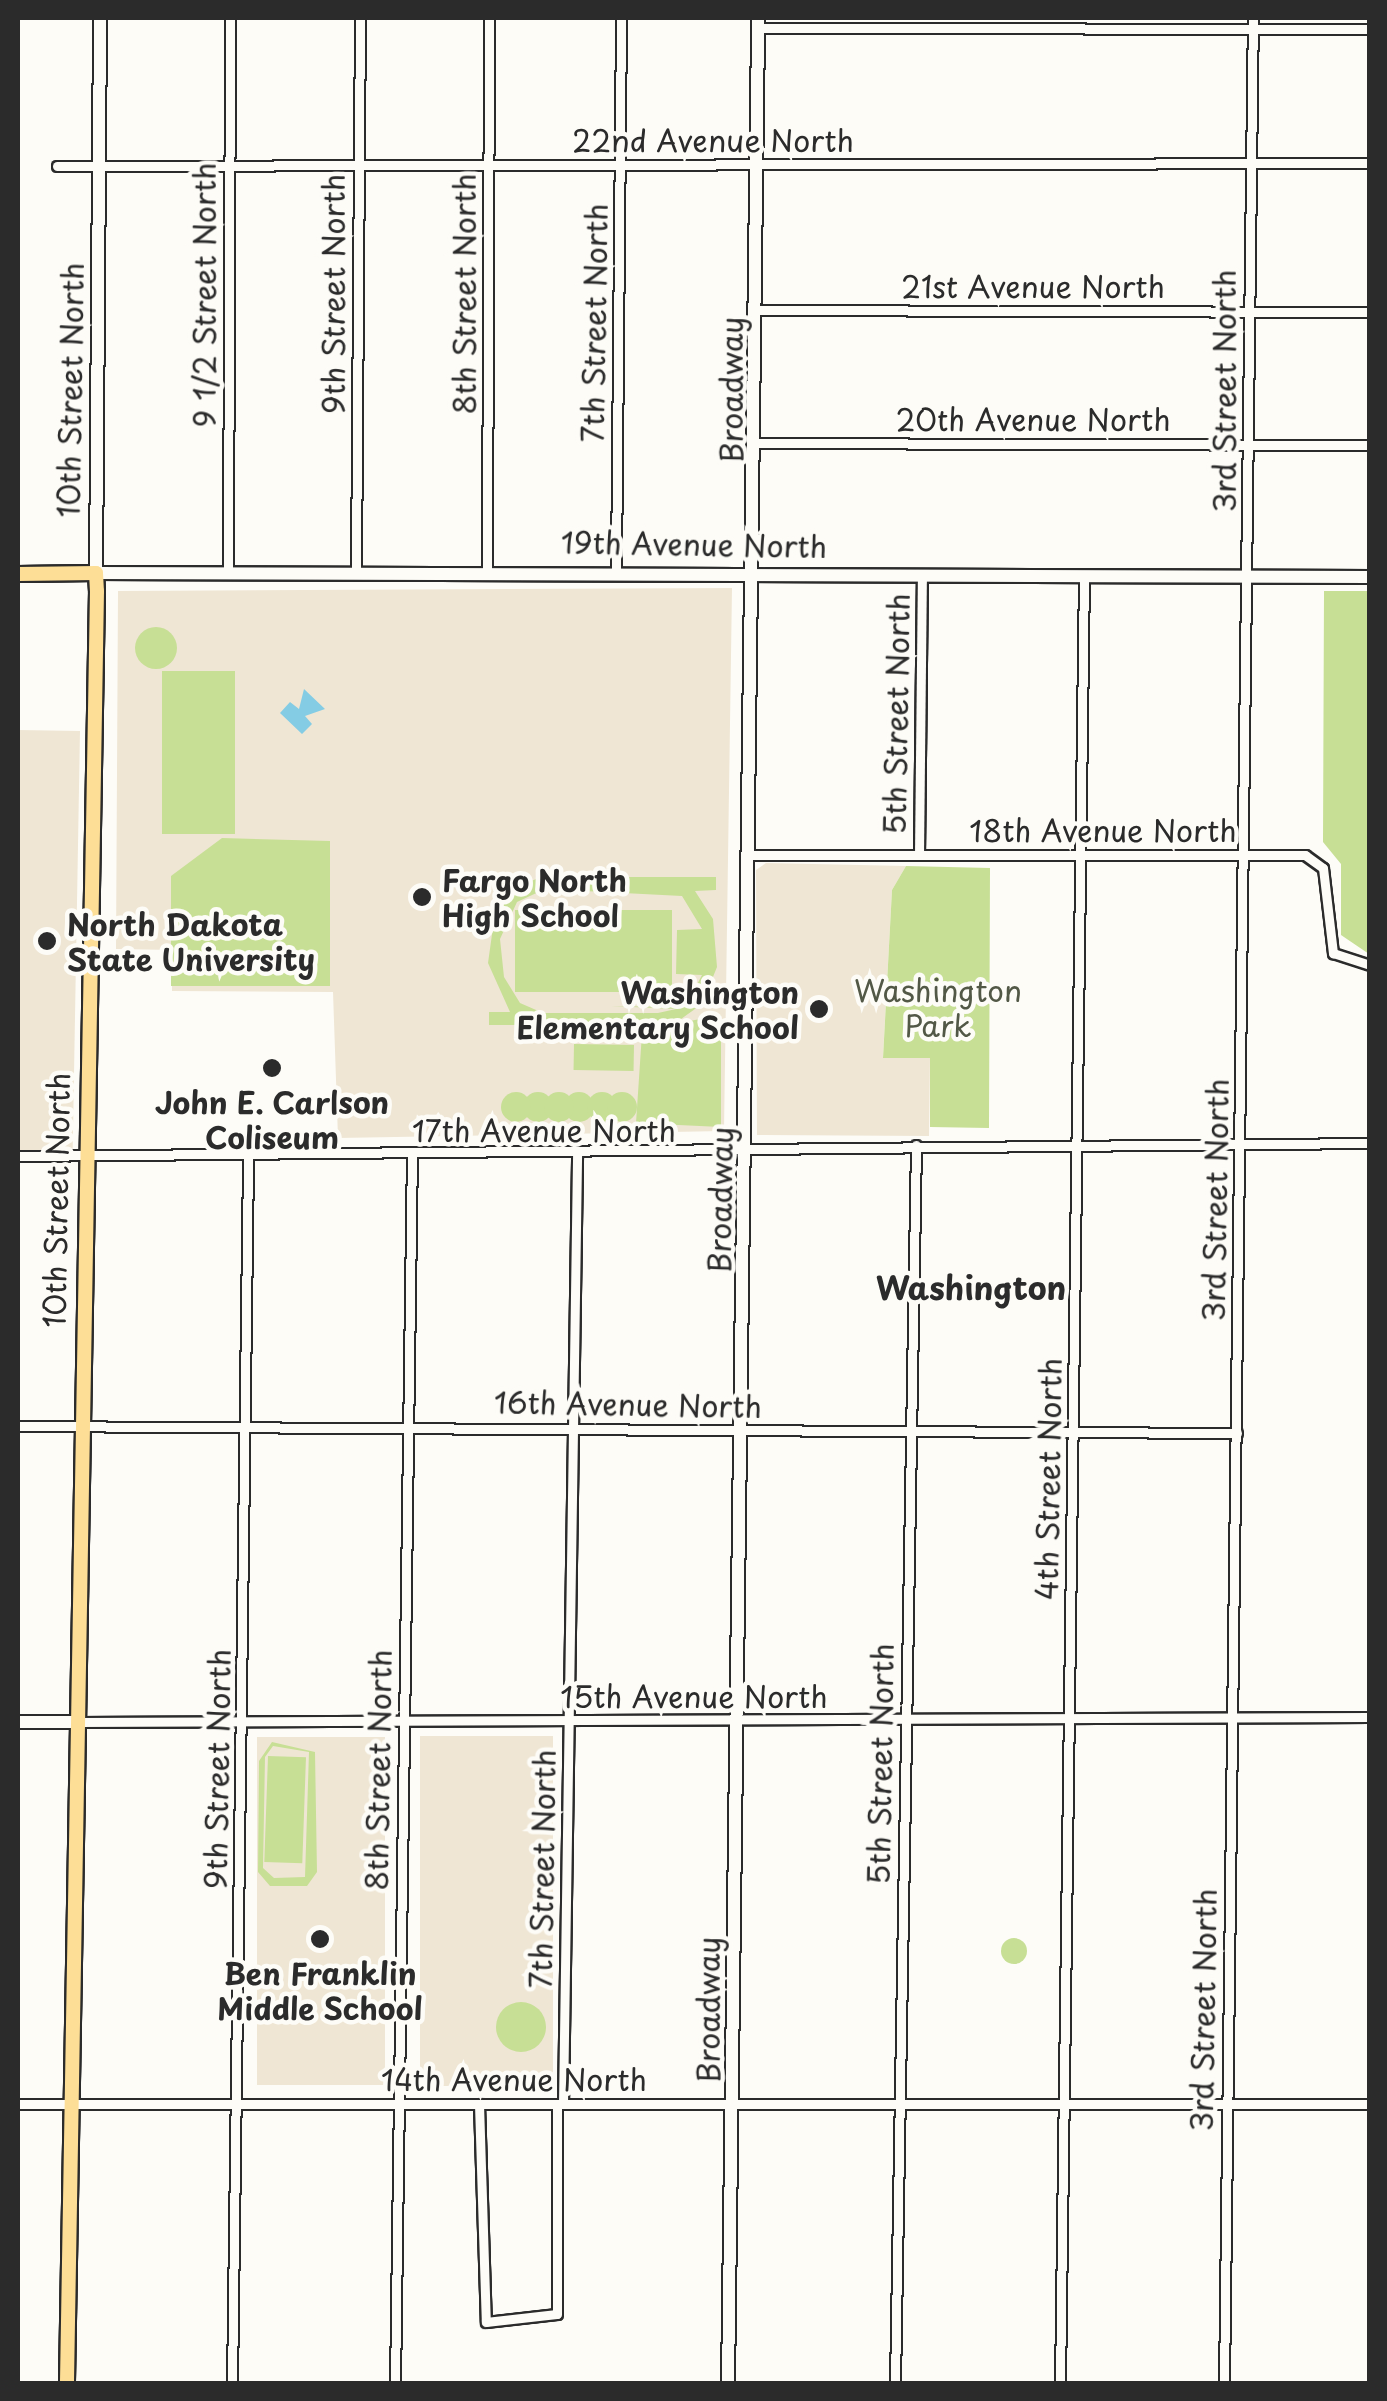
<!DOCTYPE html>
<html>
<head>
<meta charset="utf-8">
<style>
  body { margin:0 }
  #map { position:relative; width:1387px; height:2401px; overflow:hidden; background:#fdfcf7; font-family:"Playpen Sans",sans-serif }
  div>[style] { position:absolute }
  .built>* { inset:0; background:#efe6d4; transform-origin:0 0 }
  .green>* { inset:0; background:#c7df95; transform-origin:0 0 }
  .round { border-radius:50% }
  .water>* { inset:0; background:#84cce4 }
  .roads { filter:drop-shadow(2px 0 #2b2b2b) drop-shadow(-2px 0 #2b2b2b) drop-shadow(0 2px #2b2b2b) drop-shadow(0 -2px #2b2b2b) }
  .street>* { height:9px; margin:-4.5px; padding:0 4.5px; transform-origin:4.5px; border-radius:4.5px; background:#fdfcf7 }
  .secondary>* { height:12px; margin:-6px; padding:0 6px; transform-origin:6px; border-radius:6px; background:#fdfcf7 }
  .primary>* { height:14px; margin:-7px; padding:0 7px; transform-origin:7px; border-radius:7px; background:#fdde96 }
  .dots>* { width:28px; height:28px; translate:-50% -50%; box-sizing:border-box; border:5px solid #fdfcf7; border-radius:50% }
  span { translate:-50% -50%; white-space:nowrap; text-align:center; line-height:1.15; -webkit-text-stroke:9px #fdfcf7; paint-order:stroke }
  .street-label { font-size:30px; color:#2b2b2b }
  .poi-label { font-size:30px; color:#2b2b2b; font-weight:700 }
  .left { translate:0 -50%; text-align:left }
  .right { translate:-100% -50%; text-align:right }
  .park-label { font-size:30px; color:#525846 }
  .neighbourhood-label { font-size:32px; color:#2b2b2b; font-weight:700 }
  .frame { position:absolute; inset:0; border:20px solid #2b2b2b; pointer-events:none }
</style>
</head>
<body>
<div id="map">
  <div class="built">
    <div style="clip-path:polygon(732px 588px,724px 1131px,338px 1138px,333px 992px,172px 991px,172px 950px,116px 949px,118px 591px)"></div>
    <div style="left:18px;top:730px;width:62px;height:422px;rotate:1deg"></div>
    <div style="clip-path:polygon(766px 863px,906px 866px,892px 890px,883px 1057px,930px 1058px,929px 1136px,757px 1135px,756px 870px)"></div>
    <div style="left:420px;top:1736px;width:133px;height:350px"></div>
    <div style="left:257px;top:1737px;width:128px;height:348px"></div>
  </div>
  <div class="green">
    <div style="clip-path:polygon(1324px 591px,1369px 591px,1369px 954px,1341px 935px,1341px 864px,1323px 842px)"></div>
    <div class="round" style="left:135px;top:627px;width:42px;height:42px"></div>
    <div style="left:162px;top:671px;width:73px;height:163px"></div>
    <div style="clip-path:polygon(222px 838px,330px 841px,330px 986px,171px 986px,171px 876px)"></div>
    <div style="clip-path:polygon(906px 866px,990px 868px,989px 1128px,930px 1127px,930px 1058px,883px 1058px,892px 890px)"></div>
    <div style="clip-path:polygon(evenodd,542px 877px,716px 877px,716px 890px,695px 891px,713px 919px,717px 967px,702px 1004px,674px 1024px,721px 1015px,721px 1127px,636px 1123px,642px 1033px,671px 1024px,489px 1025px,489px 1012px,510px 1012px,488px 963px,495px 913px,514px 887px,542px 877px,545px 889px,682px 896px,702px 929px,677px 930px,676px 974px,702px 975px,690px 998px,677px 1009px,676px 1007px,611px 1006px,676px 1009px,658px 1013px,543px 1013px,520px 1003px,504px 977px,500px 939px,517px 902px,545px 889px)"></div>
    <div style="left:515px;top:910px;width:157px;height:82px"></div>
    <div style="left:574px;top:1044px;width:60px;height:26px;rotate:1deg"></div>
    <div class="round" style="left:564px;top:1092px;width:30px;height:30px"></div>
    <div class="round" style="left:523px;top:1092px;width:30px;height:30px"></div>
    <div class="round" style="left:544px;top:1092px;width:30px;height:30px"></div>
    <div class="round" style="left:587px;top:1092px;width:30px;height:30px"></div>
    <div class="round" style="left:607px;top:1092px;width:30px;height:30px"></div>
    <div class="round" style="left:501px;top:1092px;width:30px;height:30px"></div>
    <div style="clip-path:polygon(evenodd,272px 1742px,315px 1752px,317px 1872px,307px 1886px,270px 1886px,258px 1872px,259px 1761px,272px 1742px,273px 1746px,309px 1752px,305px 1877px,274px 1878px,263px 1868px,265px 1757px,273px 1746px)"></div>
    <div style="left:268px;top:1756px;width:38px;height:106px;rotate:2deg"></div>
    <div class="round" style="left:1001px;top:1938px;width:26px;height:26px"></div>
    <div class="round" style="left:496px;top:2002px;width:50px;height:50px"></div>
  </div>
  <div class="water">
    <div style="clip-path:polygon(304px 689px,325px 709px,305px 716px,312px 724px,302px 734px,280px 713px,290px 702px,299px 709px)"></div>
  </div>
  <div class="roads">
    <div class="street">
      <div style="left:758px;top:28px;width:612px;rotate:0.09deg"></div>
      <div style="left:57px;top:166px;width:1313px;rotate:-0.13deg"></div>
      <div style="left:756px;top:310px;width:614px;rotate:0.19deg"></div>
      <div style="left:756px;top:443px;width:614px;rotate:0.19deg"></div>
      <div style="left:616px;top:569px;width:551px;rotate:-89.48deg"></div>
      <div style="left:487px;top:570px;width:552px;rotate:-89.79deg"></div>
      <div style="left:356px;top:571px;width:553px;rotate:-89.59deg"></div>
      <div style="left:228px;top:573px;width:555px;rotate:-89.79deg"></div>
      <div style="left:751px;top:855px;width:554px"></div>
      <div style="left:1305px;top:855px;width:22px;rotate:36deg"></div>
      <div style="left:1323px;top:868px;width:86px;rotate:83.3deg"></div>
      <div style="left:1333px;top:953px;width:39px;rotate:18deg"></div>
      <div style="left:919px;top:855px;width:281px;rotate:-89.4deg"></div>
      <div style="left:18px;top:1156px;width:1352px;rotate:-0.55deg"></div>
      <div style="left:18px;top:1426px;width:1219px;rotate:0.33deg"></div>
      <div style="left:78px;top:1722px;width:1292px;rotate:-0.22deg"></div>
      <div style="left:18px;top:2104px;width:1352px"></div>
      <div style="left:479px;top:2104px;width:218px;rotate:88.2deg"></div>
      <div style="left:486px;top:2322px;width:71px;rotate:-6.4deg"></div>
      <div style="left:557px;top:2314px;width:210px;rotate:-90deg"></div>
      <div style="left:563px;top:2104px;width:949px;rotate:-89.15deg"></div>
      <div style="left:232px;top:2384px;width:1229px;rotate:-89.25deg"></div>
      <div style="left:395px;top:2384px;width:1228px;rotate:-89.21deg"></div>
      <div style="left:895px;top:2384px;width:1239px;rotate:-89.03deg"></div>
      <div style="left:1060px;top:2384px;width:1808px;rotate:-89.24deg"></div>
      <div style="left:1224px;top:2384px;width:2366px;rotate:-89.3deg"></div>
    </div>
    <div class="secondary">
      <div style="left:100px;top:18px;width:555px;rotate:90.41deg"></div>
      <div style="left:96px;top:573px;width:1274px;rotate:0.18deg"></div>
      <div style="left:18px;top:1722px;width:60px"></div>
      <div style="left:728px;top:2384px;width:2366px;rotate:-89.27deg"></div>
    </div>
    <div class="primary">
      <div style="left:18px;top:574px;width:78px;rotate:-0.7deg"></div>
      <div style="left:96px;top:573px;width:18px;rotate:87deg"></div>
      <div style="left:97px;top:591px;width:1793px;rotate:90.96deg"></div>
    </div>
  </div>
  <div class="dots">
    <div style="left:422px;top:897px;background:#2b2b2b"></div>
    <div style="left:47px;top:941px;background:#2b2b2b"></div>
    <div style="left:819px;top:1009px;background:#2b2b2b"></div>
    <div style="left:272px;top:1068px;background:#2b2b2b"></div>
    <div style="left:320px;top:1939px;background:#2b2b2b"></div>
  </div>
  <div class="street-label">
    <span style="left:713px;top:140px">22nd Avenue North</span>
    <span style="left:1033px;top:286px">21st Avenue North</span>
    <span style="left:333px;top:294px;rotate:-90deg">9th Street North</span>
    <span style="left:464px;top:294px;rotate:-90deg">8th Street North</span>
    <span style="left:204px;top:295px;rotate:-90deg">9 1/2 Street North</span>
    <span style="left:594px;top:323px;rotate:-89deg">7th Street North</span>
    <span style="left:70px;top:390px;rotate:-89deg">10th Street North</span>
    <span style="left:731px;top:390px;rotate:-90deg">Broadway</span>
    <span style="left:1224px;top:391px;rotate:-90deg">3rd Street North</span>
    <span style="left:1033px;top:419px">20th Avenue North</span>
    <span style="left:694px;top:544px;rotate:1deg">19th Avenue North</span>
    <span style="left:896px;top:714px;rotate:-89deg">5th Street North</span>
    <span style="left:1103px;top:830px">18th Avenue North</span>
    <span style="left:544px;top:1130px">17th Avenue North</span>
    <span style="left:56px;top:1200px;rotate:-89deg">10th Street North</span>
    <span style="left:720px;top:1200px;rotate:-89deg">Broadway</span>
    <span style="left:1215px;top:1200px;rotate:-89deg">3rd Street North</span>
    <span style="left:628px;top:1404px;rotate:1deg">16th Avenue North</span>
    <span style="left:1048px;top:1479px;rotate:-89deg">4th Street North</span>
    <span style="left:694px;top:1696px">15th Avenue North</span>
    <span style="left:880px;top:1764px;rotate:-89deg">5th Street North</span>
    <span style="left:217px;top:1769px;rotate:-89deg">9th Street North</span>
    <span style="left:378px;top:1770px;rotate:-89deg">8th Street North</span>
    <span style="left:542px;top:1869px;rotate:-89deg">7th Street North</span>
    <span style="left:708px;top:2010px;rotate:-90deg">Broadway</span>
    <span style="left:1203px;top:2010px;rotate:-89deg">3rd Street North</span>
    <span style="left:514px;top:2079px">14th Avenue North</span>
  </div>
  <div class="poi-label">
    <span class="left" style="left:442px;top:897px">Fargo North<br>High School</span>
    <span class="left" style="left:67px;top:941px">North Dakota<br>State University</span>
    <span class="right" style="left:799px;top:1009px">Washington<br>Elementary School</span>
    <span style="left:272px;top:1119px">John E. Carlson<br>Coliseum</span>
    <span style="left:320px;top:1990px">Ben Franklin<br>Middle School</span>
  </div>
  <div class="park-label">
    <span style="left:938px;top:1007px">Washington<br>Park</span>
  </div>
  <div class="neighbourhood-label">
    <span style="left:971px;top:1287px">Washington</span>
  </div>
  <div class="frame"></div>
</div>
</body>
</html>
